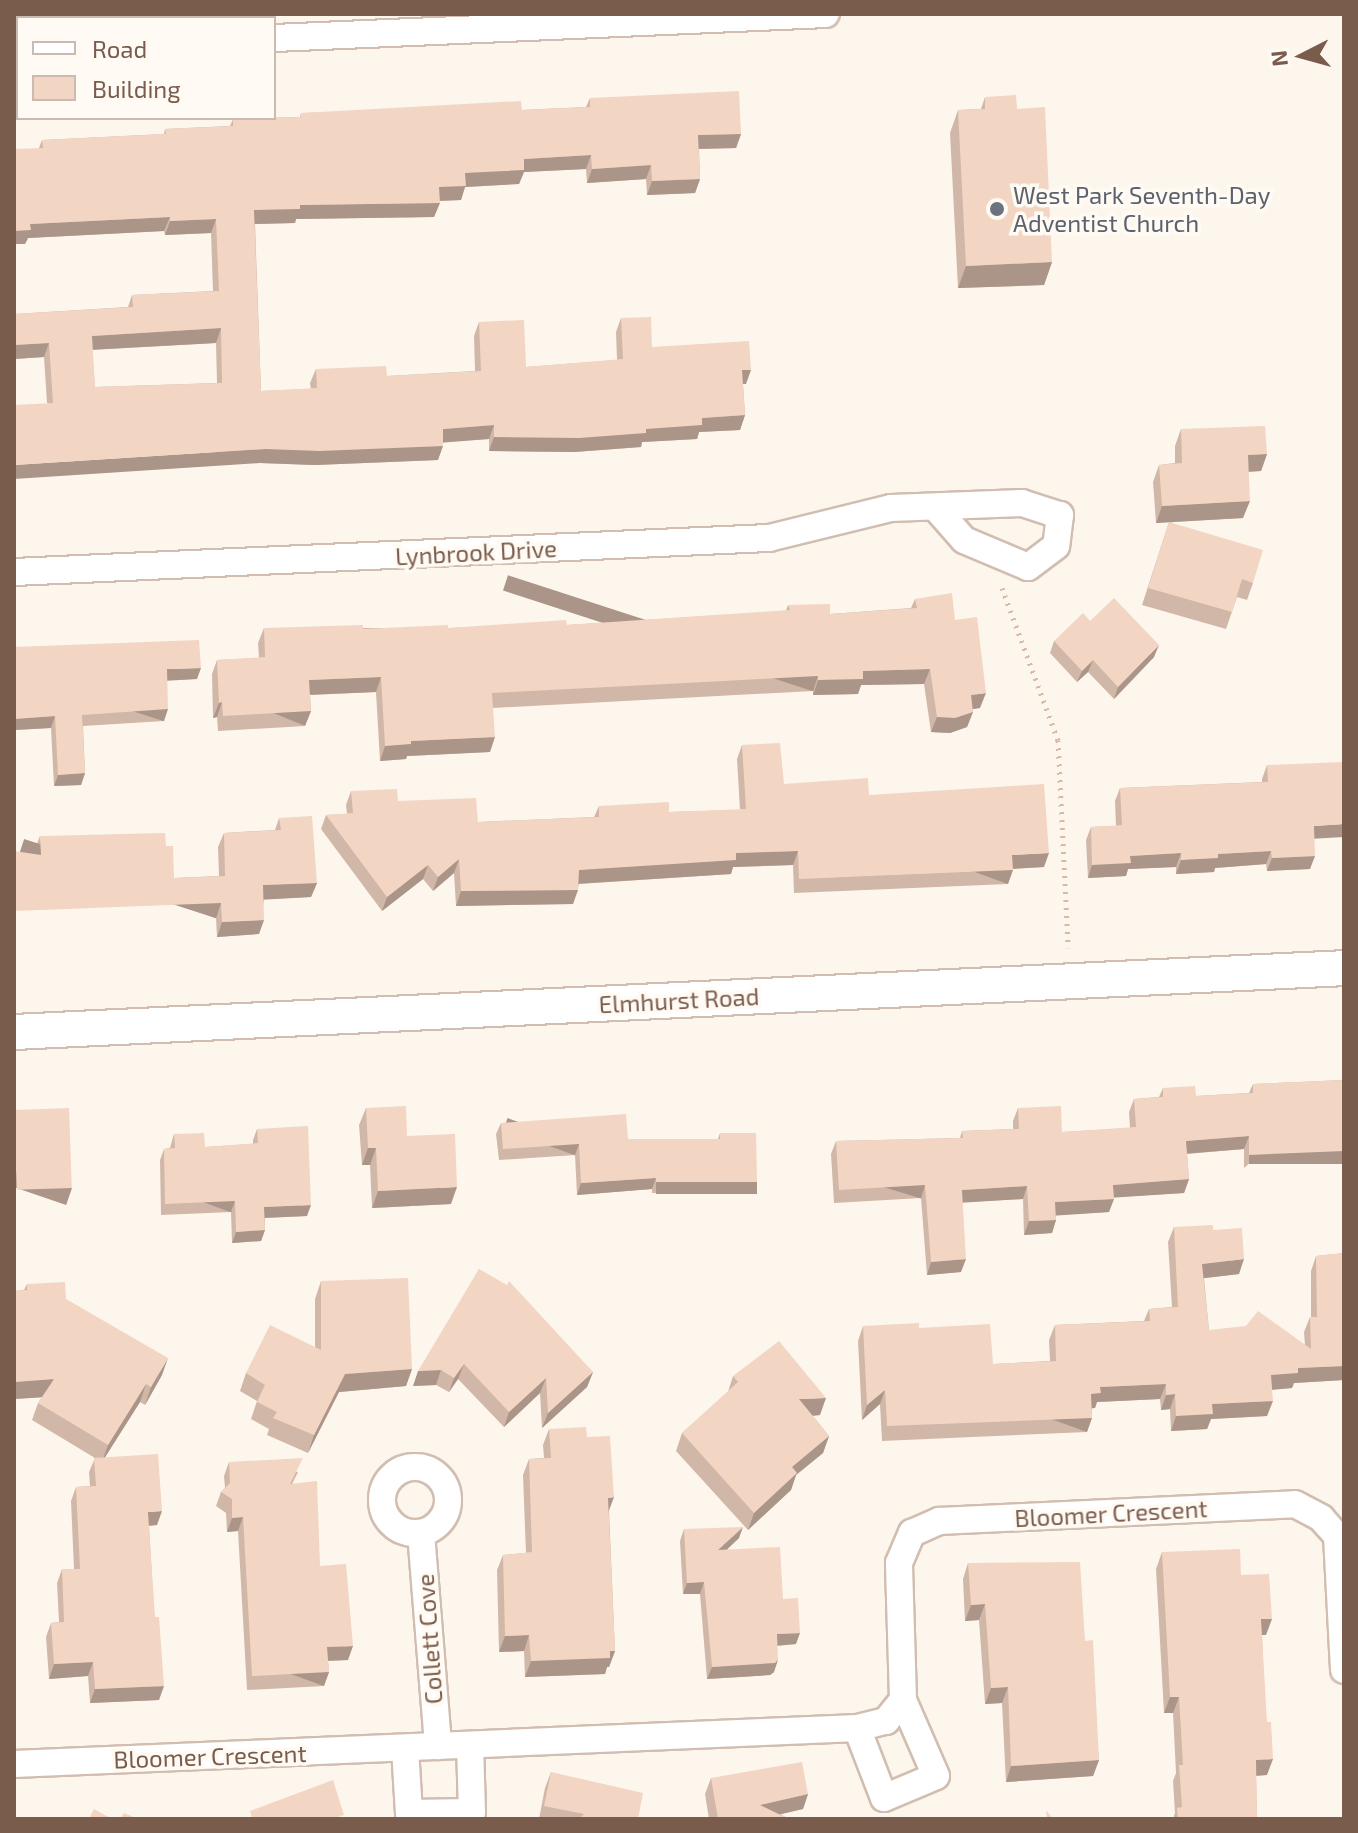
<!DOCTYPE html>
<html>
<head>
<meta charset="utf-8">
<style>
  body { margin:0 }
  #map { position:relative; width:1358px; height:1833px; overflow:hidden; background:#fdf6ec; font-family:"Exo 2",sans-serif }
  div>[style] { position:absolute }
  .path>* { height:5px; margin-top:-2.5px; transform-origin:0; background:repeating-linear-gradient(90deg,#d9b8a5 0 2px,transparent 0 8px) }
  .roads { filter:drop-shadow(2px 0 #d1beb0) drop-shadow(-2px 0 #d1beb0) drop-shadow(0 2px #d1beb0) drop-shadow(0 -2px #d1beb0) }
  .minor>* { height:26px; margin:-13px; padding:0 13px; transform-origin:13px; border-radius:13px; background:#fff }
  .minor>.ring { margin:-13px; padding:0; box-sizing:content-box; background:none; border:26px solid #fff; border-radius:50% }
  .tertiary>* { height:34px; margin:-17px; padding:0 17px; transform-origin:17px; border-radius:17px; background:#fff }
  .wall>* { inset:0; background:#d1b7a8 }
  .shaded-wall>* { inset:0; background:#aa9588; transform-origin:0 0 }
  .building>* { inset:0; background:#f3d5c3; transform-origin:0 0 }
  .dots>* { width:22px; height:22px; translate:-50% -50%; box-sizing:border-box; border:4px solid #fffaf3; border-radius:50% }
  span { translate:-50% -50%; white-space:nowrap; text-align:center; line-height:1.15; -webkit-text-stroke:7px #fffaf3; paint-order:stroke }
  .worship-label { font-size:24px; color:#5b616d }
  .left { translate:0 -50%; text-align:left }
  .street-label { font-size:24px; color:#7a5c4d }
  .frame { position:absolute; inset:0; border:16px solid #7a5c4d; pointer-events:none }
  .legend { position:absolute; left:16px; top:16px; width:260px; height:104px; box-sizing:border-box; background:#fffaf3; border:2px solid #cabbb1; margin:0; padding:10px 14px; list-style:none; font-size:24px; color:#7a5c4d }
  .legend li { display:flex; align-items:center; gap:16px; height:40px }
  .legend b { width:40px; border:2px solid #cabbb1 }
  .north { position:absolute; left:1262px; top:16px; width:80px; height:80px; -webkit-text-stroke:6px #fffaf3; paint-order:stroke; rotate:264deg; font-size:22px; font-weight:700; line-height:32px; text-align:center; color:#7a5c4d }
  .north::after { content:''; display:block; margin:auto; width:28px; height:36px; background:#7a5c4d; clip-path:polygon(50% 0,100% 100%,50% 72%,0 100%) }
</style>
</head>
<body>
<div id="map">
  <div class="path">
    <div style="left:1002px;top:588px;width:162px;rotate:69.8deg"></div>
    <div style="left:1058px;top:740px;width:208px;rotate:87.2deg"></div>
  </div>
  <div class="roads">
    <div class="minor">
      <div style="left:274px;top:38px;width:552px;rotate:-2.49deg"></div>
      <div style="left:14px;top:70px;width:4px"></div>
      <div style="left:14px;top:572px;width:756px;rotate:-2.58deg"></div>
      <div style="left:769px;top:538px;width:126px;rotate:-13.8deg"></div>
      <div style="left:891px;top:508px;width:131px;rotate:-2.2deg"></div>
      <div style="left:1022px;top:503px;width:40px;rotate:18deg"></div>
      <div style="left:1060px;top:515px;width:31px;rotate:97deg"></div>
      <div style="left:1056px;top:546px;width:35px;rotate:143deg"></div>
      <div style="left:1028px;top:567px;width:69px;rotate:-157.1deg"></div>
      <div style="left:964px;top:540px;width:44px;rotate:-131.3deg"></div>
      <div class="ring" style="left:382px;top:1467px;width:40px;height:40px"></div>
      <div style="left:421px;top:1533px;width:214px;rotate:85.4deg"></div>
      <div style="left:857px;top:1728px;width:75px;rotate:68.9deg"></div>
      <div style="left:884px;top:1798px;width:56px;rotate:-22.9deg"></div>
      <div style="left:936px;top:1776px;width:83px;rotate:-113.5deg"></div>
      <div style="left:405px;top:1748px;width:65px;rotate:86.5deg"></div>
      <div style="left:409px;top:1813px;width:63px;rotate:-0.9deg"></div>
      <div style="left:472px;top:1812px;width:67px;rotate:-91.7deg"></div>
      <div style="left:14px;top:1764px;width:844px;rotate:-2.45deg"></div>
      <div style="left:857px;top:1728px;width:30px;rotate:-14deg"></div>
      <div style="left:886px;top:1721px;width:27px;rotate:-51deg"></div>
      <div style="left:903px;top:1700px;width:137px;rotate:-91.7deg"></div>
      <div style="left:899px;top:1563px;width:33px;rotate:-67deg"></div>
      <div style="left:912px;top:1533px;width:30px;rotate:-24deg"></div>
      <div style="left:939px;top:1521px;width:356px;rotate:-2.7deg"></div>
      <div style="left:1295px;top:1504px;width:30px;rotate:28deg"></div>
      <div style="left:1321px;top:1518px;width:24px;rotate:48deg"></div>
      <div style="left:1337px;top:1536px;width:134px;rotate:87deg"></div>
    </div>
    <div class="tertiary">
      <div style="left:14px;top:1032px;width:1332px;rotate:-2.75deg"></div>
    </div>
  </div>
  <div class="wall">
    <div style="clip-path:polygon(985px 97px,1052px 262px,1044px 285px,958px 288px,950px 133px,958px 110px,981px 109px)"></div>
    <div style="clip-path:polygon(evenodd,590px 98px,741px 134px,736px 148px,699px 149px,700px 179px,695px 193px,647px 195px,646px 179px,587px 183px,586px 169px,524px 172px,519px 184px,465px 187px,461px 200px,440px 201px,434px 217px,296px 219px,295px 223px,255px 224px,261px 391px,311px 389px,310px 383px,316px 369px,387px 376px,475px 371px,474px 336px,479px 322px,526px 367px,617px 360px,616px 332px,621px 318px,652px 347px,746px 384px,743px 384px,745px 415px,740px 430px,699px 432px,697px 439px,642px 442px,641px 447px,574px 452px,489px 451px,489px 439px,443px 442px,438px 460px,315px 465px,260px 463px,47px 403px,44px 357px,14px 359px,14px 314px,128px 307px,132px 295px,213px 291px,211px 233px,165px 235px,164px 231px,28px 238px,25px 244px,39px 148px,42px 140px,164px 134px,165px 129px,230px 126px,233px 119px,300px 117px,301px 113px,522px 110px,586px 107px,590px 98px,216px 343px,217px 383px,95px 387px,92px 350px,216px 343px)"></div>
    <div style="clip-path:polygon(1181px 429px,1267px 454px,1261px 471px,1248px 472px,1243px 518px,1171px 522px,1253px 583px,1247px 600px,1237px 597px,1226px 629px,1142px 605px,1169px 522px,1156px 523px,1153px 482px,1159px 465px,1175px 463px,1175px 446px)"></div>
    <div style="clip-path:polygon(915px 599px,955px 620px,980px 708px,973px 709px,973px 712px,967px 727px,950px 733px,931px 732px,924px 684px,861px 685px,858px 694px,813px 695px,813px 691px,493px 708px,490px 752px,407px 756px,406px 759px,380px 761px,376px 692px,310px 695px,311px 711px,305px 726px,218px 731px,217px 717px,213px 718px,212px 674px,217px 660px,259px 658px,258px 643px,264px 628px,448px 628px,567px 625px,786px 611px,788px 605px,830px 614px,911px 608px)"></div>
    <div style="clip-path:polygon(1090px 621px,1154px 657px,1114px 699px,1088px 672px,1077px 682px,1050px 653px,1054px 641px)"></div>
    <div style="clip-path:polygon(14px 647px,197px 679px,167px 680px,164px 721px,83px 726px,85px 773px,81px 785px,54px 786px,51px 728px,14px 730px)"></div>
    <div style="clip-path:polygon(742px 745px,784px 784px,869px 795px,1044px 867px,1013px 869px,1008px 884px,794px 893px,793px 865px,733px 867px,731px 874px,579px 884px,573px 904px,456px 906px,454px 873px,433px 891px,423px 879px,382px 911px,321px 829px,326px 815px,347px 814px,346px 805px,351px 791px,478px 822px,594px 817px,599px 806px,669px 812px,740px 810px,737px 759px)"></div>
    <div style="clip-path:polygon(1267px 765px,1314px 839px,1310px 869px,1267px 871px,1266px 864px,1215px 868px,1214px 872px,1176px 874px,1176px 867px,1128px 869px,1126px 876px,1088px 878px,1086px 840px,1091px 827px,1116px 826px,1115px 801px,1120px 788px,1262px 782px,1262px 779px)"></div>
    <div style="clip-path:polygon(279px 818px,317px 883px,311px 897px,264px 899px,259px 934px,217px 937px,216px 918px,34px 854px,34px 851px,40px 836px,166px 846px,174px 878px,219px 876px,218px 847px,224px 833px,275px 830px)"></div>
    <div style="clip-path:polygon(1344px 1080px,1244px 1168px,1244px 1149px,1187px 1154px,1189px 1179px,1184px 1193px,1114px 1197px,1109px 1212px,1056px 1215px,1056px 1220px,1052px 1233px,1024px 1235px,1023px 1199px,962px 1202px,961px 1272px,927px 1275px,921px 1198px,834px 1203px,831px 1154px,836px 1141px,960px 1138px,962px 1131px,1013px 1129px,1013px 1121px,1018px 1108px,1062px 1132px,1130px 1128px,1129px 1112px,1134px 1099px,1159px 1097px,1163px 1088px,1196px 1096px,1249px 1093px,1253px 1084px)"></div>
    <div style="clip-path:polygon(366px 1108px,407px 1136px,451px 1204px,372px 1208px,370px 1165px,362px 1165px,359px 1125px)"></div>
    <div style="clip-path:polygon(501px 1123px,628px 1139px,718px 1139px,720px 1133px,757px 1182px,753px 1193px,652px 1193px,652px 1189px,577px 1195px,575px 1155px,499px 1160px,496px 1134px)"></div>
    <div style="clip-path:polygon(257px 1129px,307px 1216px,265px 1218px,265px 1230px,261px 1241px,232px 1243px,231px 1212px,161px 1215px,160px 1160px,164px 1149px,170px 1148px,174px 1134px,205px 1147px,253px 1144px,253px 1140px)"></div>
    <div style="clip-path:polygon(1174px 1227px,1213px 1230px,1239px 1274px,1204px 1278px,1209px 1330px,1305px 1345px,1304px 1332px,1310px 1317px,1311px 1317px,1311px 1271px,1316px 1256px,1344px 1253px,1344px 1380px,1294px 1383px,1292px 1388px,1272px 1390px,1267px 1416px,1211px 1419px,1207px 1429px,1171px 1431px,1170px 1409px,1161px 1410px,1160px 1399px,1097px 1402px,1095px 1408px,1092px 1408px,1092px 1418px,1087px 1432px,882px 1441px,880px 1404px,862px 1420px,858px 1341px,863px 1326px,919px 1328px,993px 1364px,1050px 1361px,1049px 1340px,1055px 1325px,1144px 1321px,1149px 1309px,1172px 1307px,1168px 1242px)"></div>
    <div style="clip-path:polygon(479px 1269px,593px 1372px,587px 1387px,542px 1428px,540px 1393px,504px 1427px,458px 1379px,449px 1392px,436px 1385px,413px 1386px)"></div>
    <div style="clip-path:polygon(321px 1281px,412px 1369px,406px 1386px,339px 1392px,308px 1453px,267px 1435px,269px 1429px,251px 1419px,257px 1401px,240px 1391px,246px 1373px,315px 1347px,315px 1299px)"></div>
    <div style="clip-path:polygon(27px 1284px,66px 1299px,162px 1375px,145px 1405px,140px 1402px,105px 1457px,157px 1525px,149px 1526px,159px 1700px,90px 1703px,88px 1676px,49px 1679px,46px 1637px,51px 1623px,59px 1622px,57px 1583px,62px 1569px,74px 1569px,71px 1501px,76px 1487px,90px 1486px,89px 1472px,95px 1458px,32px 1420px,38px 1403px,42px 1397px,14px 1399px,14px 1291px,24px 1290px)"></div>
    <div style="clip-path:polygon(733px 1376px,820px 1415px,813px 1416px,829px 1436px,823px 1453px,796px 1475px,791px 1490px,748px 1530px,676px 1451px,682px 1433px,728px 1392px)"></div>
    <div style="clip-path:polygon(549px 1429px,587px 1437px,609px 1511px,615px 1651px,609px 1667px,607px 1667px,605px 1674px,525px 1677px,524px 1651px,499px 1652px,497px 1570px,503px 1555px,526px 1553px,523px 1475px,529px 1459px,544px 1458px,543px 1445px)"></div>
    <div style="clip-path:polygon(229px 1462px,298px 1472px,292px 1484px,320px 1566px,348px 1660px,328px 1661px,329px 1672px,324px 1686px,247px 1690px,238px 1531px,227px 1532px,226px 1513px,216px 1506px,221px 1492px,225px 1488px,224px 1476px)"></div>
    <div style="clip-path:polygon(684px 1529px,739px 1538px,727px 1549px,783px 1599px,796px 1644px,777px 1646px,774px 1672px,770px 1675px,707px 1679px,700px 1594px,683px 1594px,680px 1541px)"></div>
    <div style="clip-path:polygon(1162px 1552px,1241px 1575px,1266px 1635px,1262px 1635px,1267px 1775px,1256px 1776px,1257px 1819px,1173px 1819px,1175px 1813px,1173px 1781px,1176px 1773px,1173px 1713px,1164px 1713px,1156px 1569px)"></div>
    <div style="clip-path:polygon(968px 1563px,1085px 1641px,1099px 1760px,1093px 1776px,1006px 1782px,1002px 1703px,985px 1704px,979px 1620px,965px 1621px,963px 1579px)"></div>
    <div style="clip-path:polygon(551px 1772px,638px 1819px,539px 1819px,545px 1788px)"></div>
    <div style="clip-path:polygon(711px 1778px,808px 1794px,803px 1809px,780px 1814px,789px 1819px,709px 1819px,705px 1794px)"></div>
  </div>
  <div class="shaded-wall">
    <div style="clip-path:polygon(741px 134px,736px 148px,693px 149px,698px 135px)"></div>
    <div style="clip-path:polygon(591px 155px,586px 169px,524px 172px,519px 184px,465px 187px,461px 200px,434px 201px,439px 187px,465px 173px,524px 159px)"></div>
    <div style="clip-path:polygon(651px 165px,646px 179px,587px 183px,592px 169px)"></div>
    <div style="clip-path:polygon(700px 179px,695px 193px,647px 195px,652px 181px)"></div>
    <div style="clip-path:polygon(440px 203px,434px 217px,296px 219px,295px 223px,249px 224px,254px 210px,300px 205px)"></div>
    <div style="clip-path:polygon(170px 217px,164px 231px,28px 238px,25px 244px,14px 244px,14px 231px,30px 224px)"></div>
    <div style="clip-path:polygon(216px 219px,211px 233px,165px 235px,170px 221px)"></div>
    <div style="clip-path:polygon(1052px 262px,1044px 285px,958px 288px,966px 266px)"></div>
    <div style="clip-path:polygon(221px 328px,216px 343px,86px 350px,92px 336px)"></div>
    <div style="clip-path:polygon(49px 343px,44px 357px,14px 359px,14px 345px)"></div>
    <div style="clip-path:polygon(742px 370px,751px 370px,746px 384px,737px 384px)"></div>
    <div style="clip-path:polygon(745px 415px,740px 430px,699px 432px,697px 439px,642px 442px,641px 447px,574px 452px,489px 451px,494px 437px,646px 429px,702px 418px)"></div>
    <div style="clip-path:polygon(494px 425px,489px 439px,438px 443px,443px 429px)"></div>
    <div style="clip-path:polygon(443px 446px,438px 460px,315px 465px,260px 463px,14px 479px,14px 465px,265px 449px)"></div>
    <div style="clip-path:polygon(1267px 454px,1261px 471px,1241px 472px,1248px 455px)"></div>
    <div style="clip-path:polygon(1250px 501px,1243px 518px,1156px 523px,1162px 506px)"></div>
    <div style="clip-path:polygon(1159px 645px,1154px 657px,1114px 699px,1118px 687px)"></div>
    <div style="clip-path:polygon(1093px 660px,1088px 672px,1077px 682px,1082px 671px)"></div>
    <div style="clip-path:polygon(201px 668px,197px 679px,163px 681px,167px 669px)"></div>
    <div style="clip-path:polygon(930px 669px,924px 684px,861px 685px,858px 694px,813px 695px,818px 680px,863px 671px)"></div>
    <div style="left:818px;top:676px;width:16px;height:326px;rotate:108deg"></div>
    <div style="clip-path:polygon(381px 677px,376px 692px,304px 695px,309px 680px)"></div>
    <div style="clip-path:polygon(986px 693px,980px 708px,966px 710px,971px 695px)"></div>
    <div style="clip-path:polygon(222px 702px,217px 717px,213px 718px,219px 703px)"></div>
    <div style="left:168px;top:709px;width:13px;height:86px;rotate:108deg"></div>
    <div style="left:311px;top:711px;width:16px;height:88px;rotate:112deg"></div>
    <div style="clip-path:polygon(973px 712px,967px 727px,950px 733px,931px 732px,937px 717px)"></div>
    <div style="clip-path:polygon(55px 716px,51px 728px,14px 730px,14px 719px)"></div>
    <div style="clip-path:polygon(495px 737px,490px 752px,407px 756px,406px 759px,380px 761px,385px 746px,411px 741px)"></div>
    <div style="clip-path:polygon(85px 773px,81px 785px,54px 786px,58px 775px)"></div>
    <div style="clip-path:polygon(1344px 824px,1344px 837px,1309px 839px,1314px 826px)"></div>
    <div style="clip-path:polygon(798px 851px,793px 865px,733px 867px,731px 874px,574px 884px,579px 870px,736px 853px)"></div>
    <div style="clip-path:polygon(1271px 851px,1266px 864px,1215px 868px,1214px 872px,1176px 874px,1181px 860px,1218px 854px)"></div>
    <div style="clip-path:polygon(1049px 853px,1044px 867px,1007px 869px,1012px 855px)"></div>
    <div style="clip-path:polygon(1181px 853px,1176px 867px,1128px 869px,1126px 876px,1088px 878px,1092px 865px,1130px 856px)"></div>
    <div style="clip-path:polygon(1315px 856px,1310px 869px,1267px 871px,1272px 858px)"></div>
    <div style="clip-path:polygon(459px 859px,454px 873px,433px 891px,438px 877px)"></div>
    <div style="clip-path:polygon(428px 865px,423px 879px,382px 911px,387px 897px)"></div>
    <div style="left:1013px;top:870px;width:15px;height:214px;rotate:110deg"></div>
    <div style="clip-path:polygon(317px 883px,311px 897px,258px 900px,263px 885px)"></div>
    <div style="clip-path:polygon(578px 890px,573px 904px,456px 906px,461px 891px)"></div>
    <div style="left:221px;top:903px;width:16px;height:207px;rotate:108deg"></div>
    <div style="clip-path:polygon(264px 920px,259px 934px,217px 937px,222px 922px)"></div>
    <div style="clip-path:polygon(1249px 1136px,1244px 1149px,1181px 1154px,1186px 1141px)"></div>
    <div style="left:579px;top:1144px;width:12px;height:76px;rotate:110deg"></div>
    <div style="clip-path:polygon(368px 1148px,376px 1148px,370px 1165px,362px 1165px)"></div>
    <div style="left:1344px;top:1151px;width:13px;height:95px;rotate:90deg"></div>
    <div style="clip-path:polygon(656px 1178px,652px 1189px,577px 1195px,581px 1183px)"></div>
    <div style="clip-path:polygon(1189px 1179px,1184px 1193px,1108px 1198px,1113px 1185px)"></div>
    <div style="left:656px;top:1182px;width:101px;height:12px"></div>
    <div style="left:925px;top:1185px;width:14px;height:86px;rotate:107deg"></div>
    <div style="clip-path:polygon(1027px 1186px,1023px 1199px,957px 1203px,962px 1190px)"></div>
    <div style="clip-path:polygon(457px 1187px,451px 1204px,372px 1208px,378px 1191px)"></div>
    <div style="left:72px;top:1188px;width:18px;height:58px;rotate:109deg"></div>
    <div style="clip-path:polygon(1114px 1199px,1109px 1212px,1050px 1216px,1055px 1202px)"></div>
    <div style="left:235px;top:1201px;width:12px;height:70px;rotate:110deg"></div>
    <div style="clip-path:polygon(311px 1205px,307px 1216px,260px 1218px,264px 1207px)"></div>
    <div style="clip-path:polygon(1056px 1220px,1052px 1233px,1024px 1235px,1029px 1221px)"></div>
    <div style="clip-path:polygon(265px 1230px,261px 1241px,232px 1243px,236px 1232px)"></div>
    <div style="clip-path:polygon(966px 1259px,961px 1272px,927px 1275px,931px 1262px)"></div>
    <div style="clip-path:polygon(1244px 1259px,1239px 1274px,1197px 1279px,1202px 1264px)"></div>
    <div style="clip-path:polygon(168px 1358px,162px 1375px,145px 1405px,151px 1387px)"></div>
    <div style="clip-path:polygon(464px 1364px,458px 1379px,449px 1392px,454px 1378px)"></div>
    <div style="clip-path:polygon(1344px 1366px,1344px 1380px,1294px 1383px,1292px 1388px,1266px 1390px,1271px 1375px,1298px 1368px)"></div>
    <div style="clip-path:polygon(412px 1369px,406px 1386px,339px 1392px,308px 1453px,314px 1435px,345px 1374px)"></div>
    <div style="clip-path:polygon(441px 1370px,436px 1385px,413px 1386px,418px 1371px)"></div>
    <div style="clip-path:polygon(593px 1372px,587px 1387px,542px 1428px,548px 1413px)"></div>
    <div style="clip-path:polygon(546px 1378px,540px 1393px,504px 1427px,509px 1412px)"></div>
    <div style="clip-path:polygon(54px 1379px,47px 1397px,14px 1399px,14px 1382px)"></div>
    <div style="clip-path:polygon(146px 1384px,140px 1402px,102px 1462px,108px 1445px)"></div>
    <div style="clip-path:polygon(1166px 1384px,1160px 1399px,1097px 1402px,1095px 1408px,1086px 1409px,1091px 1394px,1100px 1387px)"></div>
    <div style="clip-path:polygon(885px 1390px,880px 1404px,862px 1420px,867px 1405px)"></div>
    <div style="clip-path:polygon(1175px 1394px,1170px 1409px,1161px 1410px,1166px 1395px)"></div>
    <div style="clip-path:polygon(826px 1398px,820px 1415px,793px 1417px,799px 1399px)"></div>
    <div style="clip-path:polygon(1273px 1401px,1267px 1416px,1211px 1419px,1207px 1429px,1171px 1431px,1176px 1416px,1212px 1404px)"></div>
    <div style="left:1092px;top:1418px;width:15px;height:205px;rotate:110deg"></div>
    <div style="clip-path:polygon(829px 1436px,823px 1453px,796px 1475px,791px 1490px,748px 1530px,754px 1513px,792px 1467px)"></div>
    <div style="clip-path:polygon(614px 1497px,608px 1513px,608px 1498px)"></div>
    <div style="clip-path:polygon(162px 1511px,157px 1525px,143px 1526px,148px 1512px)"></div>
    <div style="clip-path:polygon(243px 1517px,238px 1531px,227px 1532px,232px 1518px)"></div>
    <div style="clip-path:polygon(743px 1527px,739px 1538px,714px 1562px,718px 1550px)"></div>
    <div style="clip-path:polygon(704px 1582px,700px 1594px,683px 1594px,687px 1583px)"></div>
    <div style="clip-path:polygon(985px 1604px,979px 1620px,965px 1621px,971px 1605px)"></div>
    <div style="clip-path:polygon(1261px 1619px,1272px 1619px,1266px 1635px,1255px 1635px)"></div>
    <div style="clip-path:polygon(800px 1633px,796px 1644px,772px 1646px,777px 1634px)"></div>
    <div style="clip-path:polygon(529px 1635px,524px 1651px,499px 1652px,505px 1636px)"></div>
    <div style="clip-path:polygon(353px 1646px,348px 1660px,322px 1661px,327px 1647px)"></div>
    <div style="clip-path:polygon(610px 1651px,615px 1651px,609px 1667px,607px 1667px,605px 1674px,525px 1677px,531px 1661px)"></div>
    <div style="clip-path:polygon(778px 1660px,774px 1672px,770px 1675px,707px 1679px,712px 1667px)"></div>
    <div style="clip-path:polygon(93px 1662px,88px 1676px,49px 1679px,54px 1664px)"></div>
    <div style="left:329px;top:1672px;width:15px;height:77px;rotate:110deg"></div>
    <div style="clip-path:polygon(164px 1686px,159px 1700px,90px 1703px,95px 1689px)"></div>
    <div style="clip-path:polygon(1008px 1687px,1002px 1703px,985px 1704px,991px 1688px)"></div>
    <div style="clip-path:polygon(1170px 1697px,1179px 1697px,1173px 1713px,1164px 1713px)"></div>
    <div style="clip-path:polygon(1273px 1759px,1267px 1775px,1250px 1776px,1256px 1760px)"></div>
    <div style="clip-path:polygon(1099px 1760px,1093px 1776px,1006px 1782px,1011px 1766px)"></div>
    <div style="clip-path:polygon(808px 1794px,803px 1809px,760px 1819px,760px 1805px)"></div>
  </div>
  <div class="building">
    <div style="clip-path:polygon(evenodd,739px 91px,741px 134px,698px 135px,700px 179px,652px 181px,651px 165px,592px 169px,591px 155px,524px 159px,524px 170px,465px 173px,466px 186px,439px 187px,440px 203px,300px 205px,300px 209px,254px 210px,261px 391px,317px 388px,316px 369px,386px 366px,387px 376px,481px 371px,479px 322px,524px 320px,526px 367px,623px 359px,621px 318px,651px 317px,652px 347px,749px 341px,751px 370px,742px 370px,745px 415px,702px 418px,702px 425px,646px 429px,646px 433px,579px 438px,494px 437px,494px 425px,443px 429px,443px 446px,320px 451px,265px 449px,14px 465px,14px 405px,53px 403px,49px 343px,14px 345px,14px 314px,133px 307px,132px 295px,219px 291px,216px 219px,170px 221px,170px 217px,30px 224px,31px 230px,14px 231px,14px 149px,43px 148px,42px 140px,166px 134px,165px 129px,233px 126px,233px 119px,301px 117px,301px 113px,521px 101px,522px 110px,590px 107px,590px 98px,739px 91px,221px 328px,222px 383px,95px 387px,92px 336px,221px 328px)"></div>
    <div style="clip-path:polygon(1016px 95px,1017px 109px,1045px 107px,1052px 262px,966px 266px,958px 110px,985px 109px,985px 97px)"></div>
    <div style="clip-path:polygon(1265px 426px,1267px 454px,1248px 455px,1250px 501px,1162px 506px,1159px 465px,1182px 463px,1181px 429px)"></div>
    <div style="clip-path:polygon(1169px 522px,1263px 550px,1253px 583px,1242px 579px,1232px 612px,1148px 588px)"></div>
    <div style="clip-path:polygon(952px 593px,955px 620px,977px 617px,986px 693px,971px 695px,973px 712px,955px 718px,937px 717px,930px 669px,863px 671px,863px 679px,818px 680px,818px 676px,492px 693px,495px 737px,411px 741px,411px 744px,385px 746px,381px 677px,309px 680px,311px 711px,223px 716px,222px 702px,219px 703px,217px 660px,265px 657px,264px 628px,363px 625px,363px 629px,448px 625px,448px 628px,566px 620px,567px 625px,790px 610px,788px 605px,830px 604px,830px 614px,917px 608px,915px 599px)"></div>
    <div style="clip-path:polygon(1114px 598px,1159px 645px,1118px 687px,1093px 660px,1082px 671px,1054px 641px,1083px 613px,1090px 621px)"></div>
    <div style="clip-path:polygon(199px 640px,201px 668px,167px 669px,168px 709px,82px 715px,85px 773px,58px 775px,55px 716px,14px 719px,14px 647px)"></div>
    <div style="clip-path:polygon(780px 743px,784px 784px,868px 778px,869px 795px,1044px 784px,1049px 853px,1012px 855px,1013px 870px,799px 879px,798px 851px,736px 853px,736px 860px,579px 870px,578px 890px,461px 891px,459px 859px,438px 877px,428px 865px,387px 897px,326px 815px,353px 813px,351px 791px,397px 789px,398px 801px,476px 798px,478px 822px,599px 817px,599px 806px,669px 802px,669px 812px,746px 809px,742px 745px)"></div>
    <div style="clip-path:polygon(1344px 762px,1344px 824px,1314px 826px,1315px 856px,1272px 858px,1271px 851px,1218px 854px,1218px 858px,1181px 860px,1181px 853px,1130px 856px,1131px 863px,1092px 865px,1091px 827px,1122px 825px,1120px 788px,1268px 782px,1267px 765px)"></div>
    <div style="clip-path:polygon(312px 816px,317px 883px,263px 885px,264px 920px,222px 922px,221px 903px,14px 911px,14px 851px,41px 855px,40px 836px,165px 833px,166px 846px,173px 846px,174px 878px,225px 876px,224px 833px,281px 830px,279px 818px)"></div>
    <div style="clip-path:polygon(1344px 1080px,1344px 1151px,1249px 1155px,1249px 1136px,1186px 1141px,1189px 1179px,1113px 1185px,1114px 1199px,1055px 1202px,1056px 1220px,1029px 1221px,1027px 1186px,962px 1190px,966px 1259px,931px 1262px,925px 1185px,839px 1190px,836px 1141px,963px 1138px,962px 1131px,1019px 1129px,1018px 1108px,1061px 1106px,1062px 1132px,1136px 1127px,1134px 1099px,1163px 1097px,1163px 1088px,1195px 1086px,1196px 1096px,1253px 1093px,1253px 1084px)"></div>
    <div style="clip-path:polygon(406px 1106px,407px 1136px,455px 1134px,457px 1187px,378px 1191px,376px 1148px,368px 1148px,366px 1108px)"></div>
    <div style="left:69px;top:1108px;width:80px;height:55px;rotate:88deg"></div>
    <div style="clip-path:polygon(626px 1114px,628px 1139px,720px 1139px,720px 1133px,756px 1133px,757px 1182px,656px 1182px,656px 1178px,581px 1183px,579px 1144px,503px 1149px,501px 1123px)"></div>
    <div style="clip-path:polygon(308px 1126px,311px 1205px,264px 1207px,265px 1230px,236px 1232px,235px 1201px,165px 1204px,164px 1149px,175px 1148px,174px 1134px,204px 1133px,205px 1147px,258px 1143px,257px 1129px)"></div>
    <div style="clip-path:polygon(1213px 1225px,1213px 1230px,1242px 1228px,1244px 1259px,1202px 1264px,1209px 1330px,1246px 1326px,1258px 1311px,1311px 1349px,1310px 1317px,1317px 1317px,1316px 1256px,1344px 1253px,1344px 1366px,1298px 1368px,1298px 1373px,1271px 1375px,1273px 1401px,1212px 1404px,1213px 1414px,1176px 1416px,1175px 1394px,1166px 1395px,1166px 1384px,1100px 1387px,1101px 1393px,1091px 1394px,1092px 1418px,887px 1426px,885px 1390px,867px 1405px,863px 1326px,919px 1323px,919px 1328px,990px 1324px,993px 1364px,1056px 1361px,1055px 1325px,1150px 1321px,1149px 1309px,1178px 1307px,1174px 1227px)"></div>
    <div style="clip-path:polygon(479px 1269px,507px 1285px,509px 1281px,593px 1372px,548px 1413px,546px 1378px,509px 1412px,464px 1364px,454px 1378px,441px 1370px,418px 1371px)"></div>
    <div style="clip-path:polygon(408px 1278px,412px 1369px,345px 1374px,314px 1435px,273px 1418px,277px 1412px,257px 1402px,265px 1385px,246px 1373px,270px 1325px,321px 1350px,321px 1281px)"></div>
    <div style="clip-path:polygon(65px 1282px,66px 1299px,168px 1358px,151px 1387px,146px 1384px,108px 1445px,38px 1403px,54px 1379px,14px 1382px,14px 1291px,27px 1290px,27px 1284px)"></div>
    <div style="clip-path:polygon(779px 1341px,826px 1398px,799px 1399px,829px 1436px,792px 1467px,797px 1473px,754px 1513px,682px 1433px,738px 1382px,733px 1376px)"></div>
    <div style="clip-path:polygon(586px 1427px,587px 1437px,610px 1436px,614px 1497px,608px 1498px,615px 1651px,610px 1651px,610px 1658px,531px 1661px,529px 1635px,505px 1636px,503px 1555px,532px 1552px,529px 1459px,551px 1458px,549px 1429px)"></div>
    <div style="clip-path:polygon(158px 1454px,162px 1511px,148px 1512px,155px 1617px,159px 1617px,164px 1686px,95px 1689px,93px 1662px,54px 1664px,51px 1623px,64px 1622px,62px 1569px,80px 1569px,76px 1487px,96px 1486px,94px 1458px)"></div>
    <div style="clip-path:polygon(303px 1458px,290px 1484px,317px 1481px,320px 1566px,346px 1564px,353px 1646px,327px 1647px,329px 1672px,252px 1676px,243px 1517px,232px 1518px,232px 1499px,221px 1492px,230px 1483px,229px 1462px)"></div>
    <div style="clip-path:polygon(743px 1527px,718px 1550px,780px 1547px,783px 1599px,798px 1598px,800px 1633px,777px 1634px,778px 1660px,775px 1663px,712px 1667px,704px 1582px,687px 1583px,684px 1529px)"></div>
    <div style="clip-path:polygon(1240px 1549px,1241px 1575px,1269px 1574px,1272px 1619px,1261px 1619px,1267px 1722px,1271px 1722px,1273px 1759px,1256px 1760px,1257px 1819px,1178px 1819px,1177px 1808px,1182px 1807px,1179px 1765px,1183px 1765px,1179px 1697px,1170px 1697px,1162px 1552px)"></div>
    <div style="clip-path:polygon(1080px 1562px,1085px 1641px,1093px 1640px,1099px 1760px,1011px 1766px,1008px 1687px,991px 1688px,985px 1604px,971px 1605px,968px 1563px)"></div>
    <div style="clip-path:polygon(802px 1762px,808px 1794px,760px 1805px,789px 1819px,718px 1819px,711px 1778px)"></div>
    <div style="clip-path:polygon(551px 1772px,643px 1793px,638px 1819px,579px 1819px,584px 1814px,544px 1806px)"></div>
    <div style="clip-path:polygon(333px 1780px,344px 1815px,332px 1819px,252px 1819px,250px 1811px)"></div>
    <div style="clip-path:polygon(94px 1809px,112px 1819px,89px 1819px)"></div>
    <div style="clip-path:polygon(1046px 1810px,1053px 1819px,1047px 1819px)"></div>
    <div style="clip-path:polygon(124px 1813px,138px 1819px,120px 1819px)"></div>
  </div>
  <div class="dots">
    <div style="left:997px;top:209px;background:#6b7280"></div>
  </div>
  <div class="worship-label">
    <span class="left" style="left:1013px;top:209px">West Park Seventh-Day<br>Adventist Church</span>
  </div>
  <div class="street-label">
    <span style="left:476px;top:552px;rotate:-3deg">Lynbrook Drive</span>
    <span style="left:679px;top:1000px;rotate:-3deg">Elmhurst Road</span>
    <span style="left:1111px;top:1513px;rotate:-3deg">Bloomer Crescent</span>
    <span style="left:429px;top:1639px;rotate:-94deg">Collett Cove</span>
    <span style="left:210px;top:1756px;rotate:-2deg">Bloomer Crescent</span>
  </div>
  <div class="frame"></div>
  <ul class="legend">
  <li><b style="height:10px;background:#fff"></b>Road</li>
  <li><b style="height:22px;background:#f3d5c3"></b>Building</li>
  </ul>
  <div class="north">N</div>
</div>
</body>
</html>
